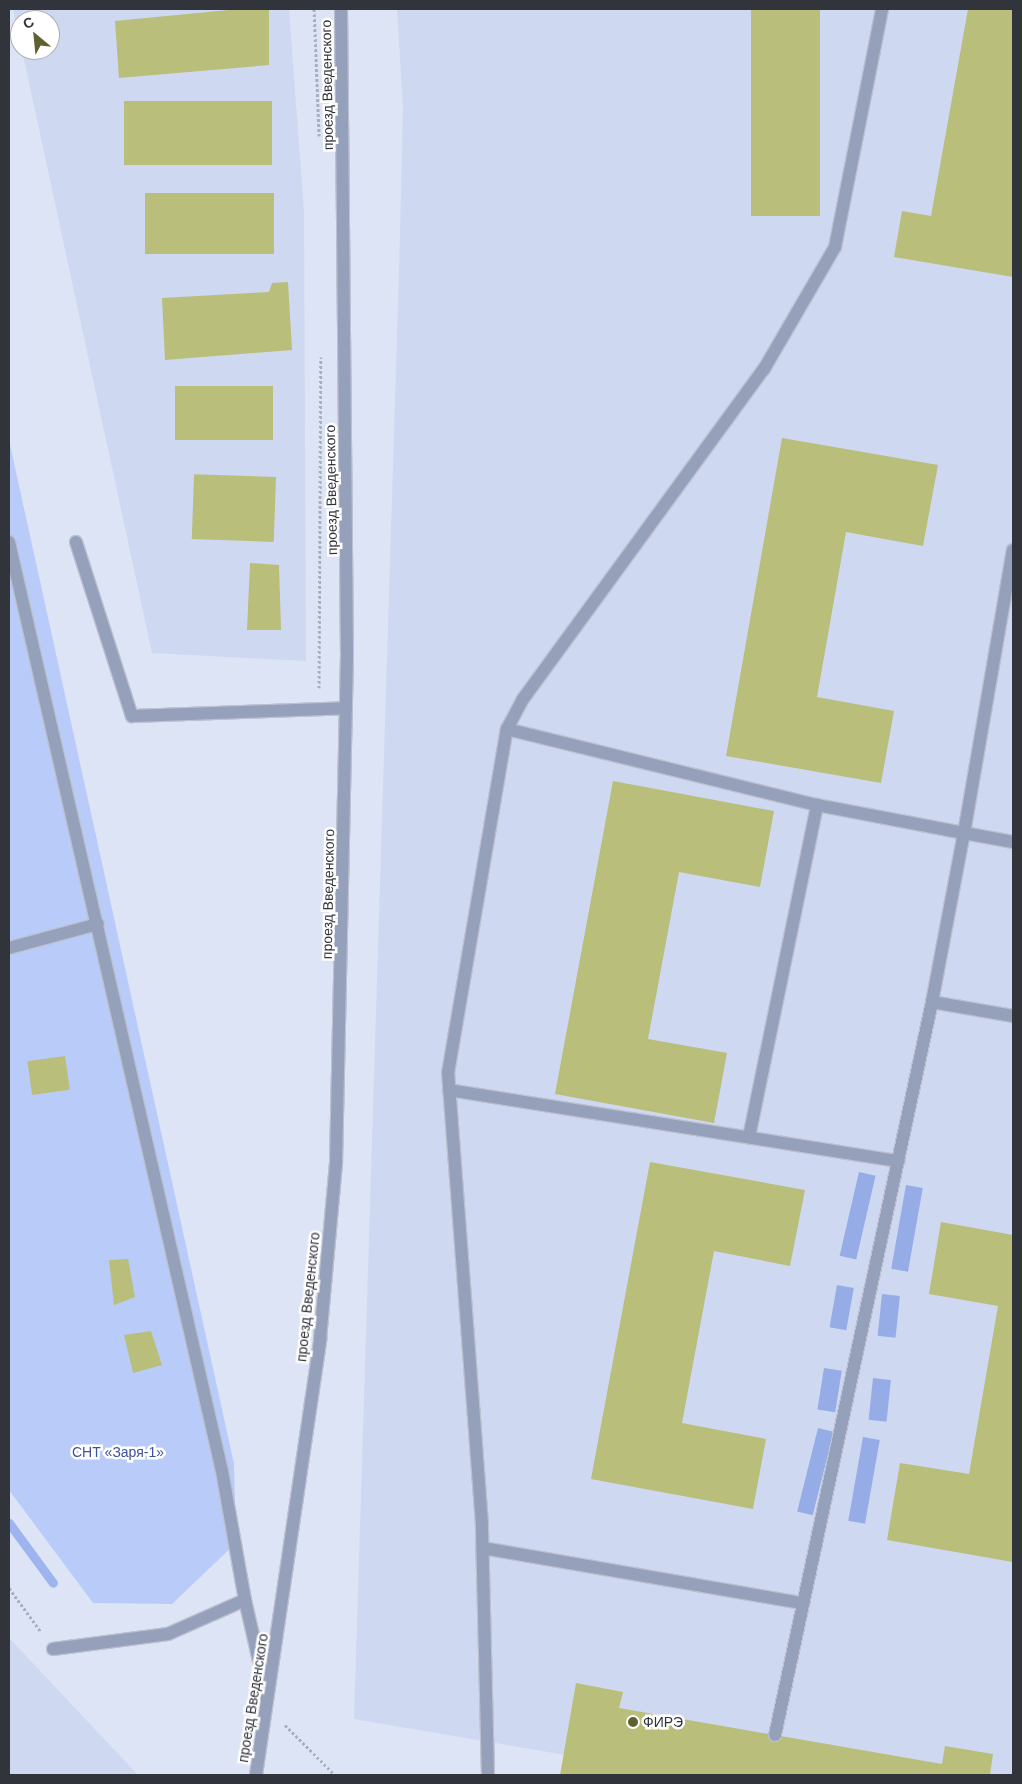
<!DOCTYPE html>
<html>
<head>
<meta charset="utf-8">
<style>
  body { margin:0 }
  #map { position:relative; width:1022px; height:1784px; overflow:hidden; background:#dde4f5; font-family:Helvetica,sans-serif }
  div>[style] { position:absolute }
  .built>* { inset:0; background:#ced8f0 }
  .green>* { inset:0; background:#b9cbf9 }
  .forest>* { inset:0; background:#95ace7; transform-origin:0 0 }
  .stream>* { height:9px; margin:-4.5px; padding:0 4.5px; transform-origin:4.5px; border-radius:4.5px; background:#9db4ef }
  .building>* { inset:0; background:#b9be7a; transform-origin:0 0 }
  .path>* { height:3px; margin-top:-1.5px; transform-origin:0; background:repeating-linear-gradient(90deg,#a9aebc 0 2.5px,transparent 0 5px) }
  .roads { filter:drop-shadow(1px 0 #bbc1d0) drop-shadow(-1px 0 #bbc1d0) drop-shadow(0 1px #bbc1d0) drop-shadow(0 -1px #bbc1d0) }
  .minor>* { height:12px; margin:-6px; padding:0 6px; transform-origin:6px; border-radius:6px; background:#95a0ba }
  .dots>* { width:14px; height:14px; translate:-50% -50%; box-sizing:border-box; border:2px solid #fff; border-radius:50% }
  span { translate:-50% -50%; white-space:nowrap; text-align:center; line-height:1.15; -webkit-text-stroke:5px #fff; paint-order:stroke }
  .street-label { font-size:14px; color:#31343b }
  .park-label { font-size:14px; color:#3b539a }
  .poi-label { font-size:14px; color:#31343b }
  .left { translate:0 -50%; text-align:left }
  .frame { position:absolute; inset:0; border:10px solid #31343b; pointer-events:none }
  .north { position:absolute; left:10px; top:10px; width:50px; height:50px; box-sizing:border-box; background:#fff; border:1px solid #adaeb1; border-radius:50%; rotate:332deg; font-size:14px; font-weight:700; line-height:20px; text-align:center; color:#31343b }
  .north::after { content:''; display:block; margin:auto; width:18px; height:22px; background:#5f622f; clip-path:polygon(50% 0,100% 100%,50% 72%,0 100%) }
</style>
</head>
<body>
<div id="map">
  <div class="built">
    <div style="clip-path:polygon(13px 9px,289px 9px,304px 211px,306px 661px,152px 653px,22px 50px,50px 50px,50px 20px,20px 20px,20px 41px)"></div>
    <div style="clip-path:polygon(397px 9px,1013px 9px,1013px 1775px,684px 1775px,354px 1719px,399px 273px,403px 109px)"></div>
    <div style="clip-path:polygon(9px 1638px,138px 1775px,9px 1775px)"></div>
  </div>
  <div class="green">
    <div style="clip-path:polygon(9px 440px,234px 1464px,236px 1543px,172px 1604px,93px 1603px,9px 1490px)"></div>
  </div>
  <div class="forest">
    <div style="left:859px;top:1172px;width:17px;height:86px;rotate:13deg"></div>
    <div style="left:906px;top:1185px;width:17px;height:85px;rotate:10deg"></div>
    <div style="left:837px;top:1285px;width:17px;height:43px;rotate:10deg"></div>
    <div style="left:882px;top:1294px;width:18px;height:42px;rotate:6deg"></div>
    <div style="left:824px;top:1368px;width:18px;height:42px;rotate:9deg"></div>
    <div style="left:873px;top:1378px;width:18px;height:42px;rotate:6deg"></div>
    <div style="left:818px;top:1428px;width:16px;height:86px;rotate:14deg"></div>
    <div style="left:863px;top:1437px;width:17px;height:85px;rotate:10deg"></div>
  </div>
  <div class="stream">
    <div style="left:9px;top:1523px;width:74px;rotate:53.7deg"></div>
  </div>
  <div class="building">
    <div style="clip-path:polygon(239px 9px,269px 9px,269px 65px,119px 78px,115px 21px)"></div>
    <div style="left:751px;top:9px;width:69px;height:207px"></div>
    <div style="clip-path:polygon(968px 9px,1013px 9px,1013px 277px,894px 257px,902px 211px,931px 216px)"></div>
    <div style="left:272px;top:101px;width:64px;height:148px;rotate:90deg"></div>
    <div style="left:274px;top:193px;width:61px;height:129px;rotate:90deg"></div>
    <div style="clip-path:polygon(288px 282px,292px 350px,165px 360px,162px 298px,269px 292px,272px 283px)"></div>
    <div style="left:273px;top:386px;width:54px;height:98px;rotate:90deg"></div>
    <div style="clip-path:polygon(782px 438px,938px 465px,923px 546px,846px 532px,817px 697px,894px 711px,881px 783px,726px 756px)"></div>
    <div style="left:276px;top:477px;width:65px;height:82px;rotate:92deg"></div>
    <div style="clip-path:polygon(250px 563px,279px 565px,281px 630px,247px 630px)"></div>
    <div style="clip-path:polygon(613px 781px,774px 811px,760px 887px,679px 872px,648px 1039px,727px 1053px,714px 1123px,555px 1094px)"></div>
    <div style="left:65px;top:1056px;width:34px;height:38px;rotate:82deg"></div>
    <div style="clip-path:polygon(650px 1162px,805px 1190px,790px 1266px,714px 1251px,682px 1423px,766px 1439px,753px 1509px,591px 1479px)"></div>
    <div style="clip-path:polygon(941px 1222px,1013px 1235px,1013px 1562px,887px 1540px,900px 1463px,969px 1474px,998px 1306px,929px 1294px)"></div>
    <div style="clip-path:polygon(128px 1259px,135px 1297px,114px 1305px,109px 1260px)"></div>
    <div style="clip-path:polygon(151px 1331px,162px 1365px,133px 1373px,124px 1335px)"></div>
    <div style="clip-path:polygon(576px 1683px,623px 1692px,619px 1708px,942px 1764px,945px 1746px,993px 1754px,990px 1775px,560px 1775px)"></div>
  </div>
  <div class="path">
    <div style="left:314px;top:9px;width:127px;rotate:87.7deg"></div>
    <div style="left:319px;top:688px;width:331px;rotate:-89.7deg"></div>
    <div style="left:9px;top:1588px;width:54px;rotate:54deg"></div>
    <div style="left:285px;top:1725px;width:71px;rotate:45deg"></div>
  </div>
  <div class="roads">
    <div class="minor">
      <div style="left:9px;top:542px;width:953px;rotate:77.09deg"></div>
      <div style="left:222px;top:1471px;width:131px;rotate:79.9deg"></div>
      <div style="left:76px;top:542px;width:183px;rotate:72.2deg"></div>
      <div style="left:132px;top:716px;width:214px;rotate:-2.1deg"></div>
      <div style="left:507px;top:729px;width:319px;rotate:13.8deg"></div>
      <div style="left:9px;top:948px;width:92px;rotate:-15.1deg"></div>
      <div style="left:932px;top:1002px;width:172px;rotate:-79.3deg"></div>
      <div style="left:964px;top:833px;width:50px;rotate:10.4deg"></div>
      <div style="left:449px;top:1090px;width:455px;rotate:9deg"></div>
      <div style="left:749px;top:1137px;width:339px;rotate:-78.4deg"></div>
      <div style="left:817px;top:805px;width:150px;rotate:10.8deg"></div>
      <div style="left:964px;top:833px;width:287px;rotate:-80.2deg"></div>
      <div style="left:483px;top:1548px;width:325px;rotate:9.8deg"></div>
      <div style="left:53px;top:1649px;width:116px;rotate:-7.4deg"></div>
      <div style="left:168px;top:1634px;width:84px;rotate:-23.8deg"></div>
      <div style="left:245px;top:1600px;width:98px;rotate:77.1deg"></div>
      <div style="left:775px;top:1735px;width:750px;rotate:-77.91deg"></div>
      <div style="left:932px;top:1002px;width:82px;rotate:9.8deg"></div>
      <div style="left:256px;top:1775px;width:441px;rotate:-81.6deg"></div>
      <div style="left:320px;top:1339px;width:177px;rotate:-84.8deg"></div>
      <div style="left:336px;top:1163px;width:508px;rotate:-88.76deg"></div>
      <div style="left:347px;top:655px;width:646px;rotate:-90.53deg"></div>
      <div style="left:488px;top:1775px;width:251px;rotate:-91.4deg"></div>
      <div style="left:482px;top:1524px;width:452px;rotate:-94.3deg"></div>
      <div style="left:448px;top:1073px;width:349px;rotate:-80.3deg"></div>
      <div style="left:507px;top:729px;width:34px;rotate:-62deg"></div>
      <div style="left:523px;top:699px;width:409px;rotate:-53.9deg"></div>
      <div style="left:764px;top:369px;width:141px;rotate:-59.8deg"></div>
      <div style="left:835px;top:247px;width:243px;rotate:-78.8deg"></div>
    </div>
  </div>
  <div class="dots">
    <div style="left:633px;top:1722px;background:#5f622f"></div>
  </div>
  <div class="street-label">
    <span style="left:327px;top:85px;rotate:-91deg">проезд Введенского</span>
    <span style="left:331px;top:490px;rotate:-91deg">проезд Введенского</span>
    <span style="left:328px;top:894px;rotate:-89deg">проезд Введенского</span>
    <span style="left:308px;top:1297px;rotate:-84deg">проезд Введенского</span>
    <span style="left:253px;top:1698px;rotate:-81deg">проезд Введенского</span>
  </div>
  <div class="park-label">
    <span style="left:118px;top:1452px">СНТ «Заря-1»</span>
  </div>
  <div class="poi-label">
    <span class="left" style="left:643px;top:1722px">ФИРЭ</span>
  </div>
  <div class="frame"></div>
  <div class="north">С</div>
</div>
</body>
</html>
